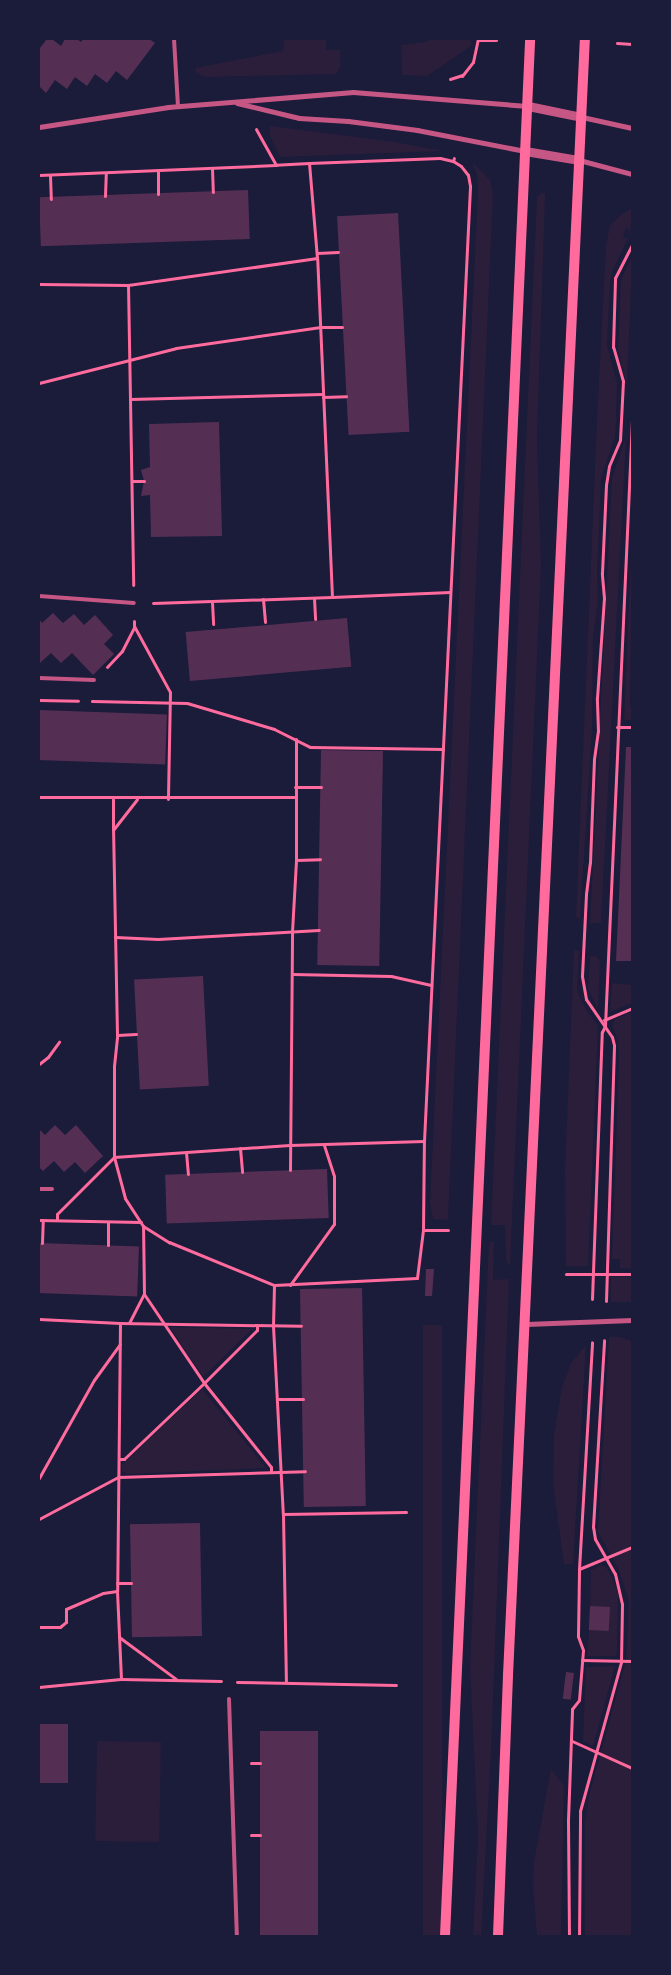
<!DOCTYPE html>
<html>
<head>
<meta charset="utf-8">
<style>
  body { margin:0 }
  #map { position:relative; width:671px; height:1975px; overflow:hidden; background:#1b1b3a; font-family:"Noto Sans",sans-serif }
  div>[style] { position:absolute }
  .green>* { inset:0; background:#2a1e3b; transform-origin:0 0 }
  .building>* { inset:0; background:#542f53; transform-origin:0 0 }
  .path>* { height:3px; margin:-1.5px; padding:0 1.5px; transform-origin:1.5px; border-radius:1.5px; background:#ff6b9d }
  .service>* { height:4px; margin:-2px; padding:0 2px; transform-origin:2px; border-radius:2px; background:#c65784 }
  .minor>* { height:5px; margin:-2.5px; padding:0 2.5px; transform-origin:2.5px; border-radius:2.5px; background:#c65784 }
  .tertiary>* { height:9px; margin:-4.5px; padding:0 4.5px; transform-origin:4.5px; border-radius:4.5px; background:#c65784 }
  .secondary>* { height:10px; margin:-5px; padding:0 5px; transform-origin:5px; border-radius:5px; background:#ff6b9d }
  span { translate:-50% -50%; white-space:nowrap; text-align:center; line-height:1.15; -webkit-text-stroke:4px #1b1b3a; paint-order:stroke }
  .frame { position:absolute; inset:0; border:40px solid #1b1b3a; pointer-events:none }
</style>
</head>
<body>
<div id="map">
  <div class="green">
    <div style="clip-path:polygon(284px 39px,326px 39px,326px 50px,340px 50px,340px 67px,336px 74px,205px 77px,196px 72px,195px 68px,283px 51px)"></div>
    <div style="clip-path:polygon(432px 39px,471px 39px,471px 46px,427px 76px,402px 75px,401px 45px,425px 42px)"></div>
    <div style="clip-path:polygon(270px 126px,395px 142px,442px 151px,280px 157px,270px 136px)"></div>
    <div style="clip-path:polygon(472px 162px,490px 180px,493px 194px,448px 1220px,433px 1219px,430px 1203px,478px 192px,477px 175px)"></div>
    <div style="clip-path:polygon(542px 192px,545px 194px,545px 199px,537px 438px,541px 567px,510px 1266px,506px 1261px,505px 1225px,491px 1225px,537px 197px)"></div>
    <div style="clip-path:polygon(632px 208px,630px 235px,629px 230px,626px 228px,623px 238px,628px 238px,612px 272px,610px 283px,607px 346px,617px 383px,616px 419px,615px 437px,601px 478px,597px 574px,598px 600px,593px 637px,592px 728px,580px 919px,576px 917px,597px 421px,606px 246px,610px 225px,622px 214px)"></div>
    <div style="clip-path:polygon(632px 256px,630px 313px,627px 385px,618px 350px,621px 280px)"></div>
    <div style="clip-path:polygon(626px 437px,601px 923px,590px 923px,612px 478px)"></div>
    <div style="clip-path:polygon(632px 532px,630px 707px,632px 708px,632px 720px,624px 720px)"></div>
    <div style="clip-path:polygon(574px 950px,579px 951px,577px 988px,579px 996px,587px 1011px,598px 1026px,588px 1266px,566px 1266px,565px 1169px)"></div>
    <div style="clip-path:polygon(590px 956px,595px 956px,600px 961px,598px 1009px,588px 989px)"></div>
    <div style="clip-path:polygon(612px 983px,632px 985px,632px 1003px,610px 1012px)"></div>
    <div style="clip-path:polygon(632px 1012px,632px 1269px,620px 1268px,620px 1259px,612px 1259px,619px 1057px,618px 1042px,613px 1026px,615px 1019px)"></div>
    <div style="clip-path:polygon(489px 1242px,494px 1242px,493px 1280px,509px 1279px,491px 1752px,481px 1936px,473px 1936px,478px 1835px,470px 1668px)"></div>
    <div style="left:611px;top:1277px;width:21px;height:25px"></div>
    <div style="left:423px;top:1325px;width:19px;height:612px"></div>
    <div style="clip-path:polygon(170px 1327px,252px 1329px,203px 1377px)"></div>
    <div style="clip-path:polygon(609px 1337px,620px 1337px,632px 1341px,632px 1936px,585px 1936px,585px 1823px,590px 1792px,626px 1661px,629px 1601px,618px 1568px,598px 1532px)"></div>
    <div style="clip-path:polygon(586px 1345px,573px 1564px,564px 1564px,553px 1483px,554px 1435px,562px 1387px,571px 1363px)"></div>
    <div style="clip-path:polygon(202px 1389px,266px 1468px,127px 1474px,122px 1471px,122px 1465px)"></div>
    <div style="clip-path:polygon(601px 1565px,606px 1567px,610px 1573px,618px 1593px,617px 1649px,616px 1656px,587px 1656px,589px 1630px,609px 1630px,590px 1606px,591px 1570px)"></div>
    <div style="clip-path:polygon(615px 1666px,593px 1746px,583px 1741px,586px 1667px)"></div>
    <div style="left:97px;top:1741px;width:64px;height:100px;rotate:1deg"></div>
    <div style="clip-path:polygon(551px 1769px,564px 1786px,561px 1936px,537px 1936px,533px 1886px,534px 1861px)"></div>
  </div>
  <div class="building">
    <div style="clip-path:polygon(47px 39px,52px 39px,61px 46px,65px 39px,77px 39px,81px 42px,83px 39px,149px 39px,155px 43px,127px 80px,116px 71px,107px 83px,95px 74px,87px 86px,75px 77px,67px 89px,55px 80px,46px 93px,39px 86px,39px 47px,40px 48px)"></div>
    <div style="left:248px;top:190px;width:49px;height:209px;rotate:88deg"></div>
    <div style="left:398px;top:213px;width:219px;height:61px;rotate:87deg"></div>
    <div style="clip-path:polygon(219px 422px,222px 536px,151px 537px,150px 495px,141px 496px,144px 481px,141px 470px,150px 467px,149px 424px)"></div>
    <div style="clip-path:polygon(53px 613px,63px 623px,74px 614px,84px 625px,95px 615px,113px 635px,104px 644px,114px 654px,93px 675px,72px 653px,61px 663px,51px 653px,40px 663px,39px 619px,42px 623px)"></div>
    <div style="left:347px;top:618px;width:49px;height:162px;rotate:85deg"></div>
    <div style="left:39px;top:710px;width:128px;height:50px;rotate:2deg"></div>
    <div style="clip-path:polygon(626px 747px,632px 747px,632px 961px,616px 961px)"></div>
    <div style="left:321px;top:750px;width:62px;height:215px;rotate:1deg"></div>
    <div style="left:203px;top:976px;width:110px;height:69px;rotate:87deg"></div>
    <div style="clip-path:polygon(55px 1125px,65px 1135px,76px 1125px,103px 1156px,85px 1173px,75px 1162px,64px 1172px,54px 1161px,43px 1171px,39px 1167px,39px 1129px,45px 1135px)"></div>
    <div style="left:327px;top:1169px;width:49px;height:162px;rotate:88deg"></div>
    <div style="left:39px;top:1243px;width:100px;height:50px;rotate:2deg"></div>
    <div style="clip-path:polygon(426px 1269px,434px 1269px,432px 1296px,425px 1296px)"></div>
    <div style="left:362px;top:1288px;width:218px;height:62px;rotate:89deg"></div>
    <div style="left:200px;top:1523px;width:113px;height:70px;rotate:89deg"></div>
    <div style="left:590px;top:1606px;width:20px;height:24px;rotate:3deg"></div>
    <div style="left:566px;top:1672px;width:8px;height:27px;rotate:7deg"></div>
    <div style="left:39px;top:1724px;width:29px;height:59px"></div>
    <div style="left:260px;top:1731px;width:58px;height:205px"></div>
  </div>
  <div class="path">
    <div style="left:478px;top:40px;width:18px"></div>
    <div style="left:617px;top:43px;width:15px;rotate:4deg"></div>
    <div style="left:462px;top:76px;width:18px;rotate:-52deg"></div>
    <div style="left:473px;top:62px;width:24px;rotate:-78deg"></div>
    <div style="left:450px;top:79px;width:13px;rotate:-18deg"></div>
    <div style="left:309px;top:163px;width:131px;rotate:-2.2deg"></div>
    <div style="left:440px;top:158px;width:13px;rotate:13deg"></div>
    <div style="left:212px;top:168px;width:24px;rotate:88deg"></div>
    <div style="left:39px;top:175px;width:237px;rotate:-2.4deg"></div>
    <div style="left:50px;top:175px;width:24px;rotate:88deg"></div>
    <div style="left:158px;top:194px;width:24px;rotate:-90deg"></div>
    <div style="left:105px;top:196px;width:23px;rotate:-88deg"></div>
    <div style="left:317px;top:253px;width:21px;rotate:-3deg"></div>
    <div style="left:39px;top:284px;width:89px;rotate:0.6deg"></div>
    <div style="left:128px;top:285px;width:191px;rotate:-8.1deg"></div>
    <div style="left:128px;top:285px;width:300px;rotate:89deg"></div>
    <div style="left:39px;top:383px;width:141px;rotate:-14.3deg"></div>
    <div style="left:176px;top:348px;width:146px;rotate:-8.3deg"></div>
    <div style="left:320px;top:327px;width:22px"></div>
    <div style="left:323px;top:397px;width:23px;rotate:-2deg"></div>
    <div style="left:130px;top:399px;width:192px;rotate:-1.5deg"></div>
    <div style="left:132px;top:481px;width:12px"></div>
    <div style="left:332px;top:597px;width:118px;rotate:-2.4deg"></div>
    <div style="left:314px;top:598px;width:21px;rotate:87deg"></div>
    <div style="left:263px;top:599px;width:23px;rotate:85deg"></div>
    <div style="left:212px;top:602px;width:22px;rotate:87deg"></div>
    <div style="left:153px;top:603px;width:179px;rotate:-1.9deg"></div>
    <div style="left:332px;top:597px;width:339px;rotate:-92.5deg"></div>
    <div style="left:317px;top:258px;width:95px;rotate:-94.8deg"></div>
    <div style="left:309px;top:163px;width:33px;rotate:177deg"></div>
    <div style="left:276px;top:165px;width:41px;rotate:-119.1deg"></div>
    <div style="left:134px;top:621px;width:5px;rotate:90deg"></div>
    <div style="left:134px;top:626px;width:75px;rotate:61.4deg"></div>
    <div style="left:170px;top:692px;width:107px;rotate:91.1deg"></div>
    <div style="left:107px;top:667px;width:22px;rotate:-47deg"></div>
    <div style="left:122px;top:651px;width:27px;rotate:-63deg"></div>
    <div style="left:39px;top:700px;width:39px;rotate:1deg"></div>
    <div style="left:92px;top:701px;width:95px;rotate:1.2deg"></div>
    <div style="left:187px;top:703px;width:91px;rotate:16.6deg"></div>
    <div style="left:274px;top:729px;width:40px;rotate:26.6deg"></div>
    <div style="left:310px;top:747px;width:133px;rotate:0.9deg"></div>
    <div style="left:617px;top:727px;width:15px"></div>
    <div style="left:295px;top:787px;width:26px"></div>
    <div style="left:39px;top:797px;width:255px"></div>
    <div style="left:113px;top:799px;width:30px;rotate:90deg"></div>
    <div style="left:296px;top:860px;width:24px;rotate:-2deg"></div>
    <div style="left:115px;top:937px;width:43px;rotate:2.7deg"></div>
    <div style="left:158px;top:939px;width:161px;rotate:-3.2deg"></div>
    <div style="left:292px;top:974px;width:99px;rotate:1.2deg"></div>
    <div style="left:391px;top:976px;width:41px;rotate:12.7deg"></div>
    <div style="left:604px;top:1020px;width:30px;rotate:-23deg"></div>
    <div style="left:117px;top:1035px;width:19px;rotate:-3deg"></div>
    <div style="left:39px;top:1064px;width:11px;rotate:-38deg"></div>
    <div style="left:48px;top:1057px;width:19px;rotate:-54deg"></div>
    <div style="left:240px;top:1148px;width:24px;rotate:85deg"></div>
    <div style="left:186px;top:1152px;width:22px;rotate:85deg"></div>
    <div style="left:290px;top:1170px;width:238px;rotate:-89.5deg"></div>
    <div style="left:292px;top:932px;width:72px;rotate:-86.8deg"></div>
    <div style="left:296px;top:860px;width:121px;rotate:-90deg"></div>
    <div style="left:39px;top:1220px;width:102px;rotate:1.1deg"></div>
    <div style="left:57px;top:1220px;width:6px;rotate:-90deg"></div>
    <div style="left:57px;top:1214px;width:81px;rotate:-45deg"></div>
    <div style="left:114px;top:1157px;width:176px;rotate:-3.9deg"></div>
    <div style="left:290px;top:1145px;width:134px;rotate:-1.7deg"></div>
    <div style="left:143px;top:1226px;width:31px;rotate:32deg"></div>
    <div style="left:169px;top:1242px;width:113px;rotate:22.3deg"></div>
    <div style="left:274px;top:1285px;width:143px;rotate:-2.8deg"></div>
    <div style="left:417px;top:1278px;width:48px;rotate:-82.9deg"></div>
    <div style="left:423px;top:1230px;width:89px;rotate:-89.4deg"></div>
    <div style="left:424px;top:1141px;width:956px;rotate:-87.24deg"></div>
    <div style="left:470px;top:186px;width:11px;rotate:-100deg"></div>
    <div style="left:468px;top:175px;width:11px;rotate:-128deg"></div>
    <div style="left:461px;top:166px;width:9px;rotate:-148deg"></div>
    <div style="left:453px;top:161px;width:3px;rotate:-72deg"></div>
    <div style="left:423px;top:1230px;width:25px"></div>
    <div style="left:42px;top:1243px;width:23px;rotate:-88deg"></div>
    <div style="left:108px;top:1245px;width:23px;rotate:-90deg"></div>
    <div style="left:566px;top:1274px;width:66px"></div>
    <div style="left:274px;top:1285px;width:41px;rotate:91.4deg"></div>
    <div style="left:273px;top:1326px;width:188px;rotate:87deg"></div>
    <div style="left:283px;top:1514px;width:168px;rotate:89deg"></div>
    <div style="left:290px;top:1285px;width:75px;rotate:-54.2deg"></div>
    <div style="left:334px;top:1224px;width:48px;rotate:-90deg"></div>
    <div style="left:334px;top:1176px;width:33px;rotate:-108deg"></div>
    <div style="left:144px;top:1294px;width:107px;rotate:56deg"></div>
    <div style="left:204px;top:1383px;width:107px;rotate:51.4deg"></div>
    <div style="left:271px;top:1467px;width:5px;rotate:90deg"></div>
    <div style="left:592px;top:1299px;width:267px;rotate:-87.9deg"></div>
    <div style="left:602px;top:1032px;width:7px;rotate:-63deg"></div>
    <div style="left:605px;top:1026px;width:607px;rotate:-87.45deg"></div>
    <div style="left:606px;top:1301px;width:256px;rotate:-88.2deg"></div>
    <div style="left:614px;top:1045px;width:8px;rotate:-104deg"></div>
    <div style="left:612px;top:1037px;width:46px;rotate:-124.4deg"></div>
    <div style="left:586px;top:999px;width:23px;rotate:-100deg"></div>
    <div style="left:582px;top:976px;width:82px;rotate:-87.2deg"></div>
    <div style="left:586px;top:894px;width:31px;rotate:-83deg"></div>
    <div style="left:590px;top:863px;width:104px;rotate:-87.8deg"></div>
    <div style="left:594px;top:759px;width:28px;rotate:-82deg"></div>
    <div style="left:598px;top:731px;width:33px;rotate:-92deg"></div>
    <div style="left:597px;top:698px;width:100px;rotate:-86deg"></div>
    <div style="left:604px;top:598px;width:25px;rotate:-95deg"></div>
    <div style="left:602px;top:573px;width:88px;rotate:-87.4deg"></div>
    <div style="left:606px;top:485px;width:19px;rotate:-81deg"></div>
    <div style="left:609px;top:466px;width:28px;rotate:-67deg"></div>
    <div style="left:620px;top:440px;width:59px;rotate:-87.1deg"></div>
    <div style="left:623px;top:381px;width:35px;rotate:-106deg"></div>
    <div style="left:613px;top:347px;width:69px;rotate:-88.3deg"></div>
    <div style="left:615px;top:278px;width:38px;rotate:-63deg"></div>
    <div style="left:39px;top:1319px;width:81px;rotate:2.8deg"></div>
    <div style="left:120px;top:1323px;width:181px;rotate:0.9deg"></div>
    <div style="left:120px;top:1323px;width:268px;rotate:90.6deg"></div>
    <div style="left:117px;top:1591px;width:88px;rotate:87.4deg"></div>
    <div style="left:129px;top:1323px;width:33px;rotate:-63deg"></div>
    <div style="left:144px;top:1294px;width:68px;rotate:-90.8deg"></div>
    <div style="left:143px;top:1226px;width:33px;rotate:-123deg"></div>
    <div style="left:125px;top:1198px;width:42px;rotate:-105deg"></div>
    <div style="left:114px;top:1157px;width:91px;rotate:-90deg"></div>
    <div style="left:114px;top:1066px;width:31px;rotate:-84deg"></div>
    <div style="left:117px;top:1035px;width:205px;rotate:-91.1deg"></div>
    <div style="left:113px;top:830px;width:39px;rotate:-52deg"></div>
    <div style="left:277px;top:1399px;width:26px"></div>
    <div style="left:119px;top:1459px;width:5px"></div>
    <div style="left:124px;top:1459px;width:110px;rotate:-43.5deg"></div>
    <div style="left:204px;top:1383px;width:75px;rotate:-45deg"></div>
    <div style="left:257px;top:1330px;width:4px;rotate:-90deg"></div>
    <div style="left:39px;top:1478px;width:112px;rotate:-60.7deg"></div>
    <div style="left:94px;top:1380px;width:44px;rotate:-54.2deg"></div>
    <div style="left:283px;top:1514px;width:123px;rotate:-0.9deg"></div>
    <div style="left:39px;top:1519px;width:89px;rotate:-28deg"></div>
    <div style="left:118px;top:1477px;width:187px;rotate:-1.8deg"></div>
    <div style="left:579px;top:1569px;width:57px;rotate:-22.5deg"></div>
    <div style="left:117px;top:1583px;width:14px"></div>
    <div style="left:39px;top:1627px;width:21px"></div>
    <div style="left:60px;top:1627px;width:8px;rotate:-40deg"></div>
    <div style="left:66px;top:1622px;width:13px;rotate:-90deg"></div>
    <div style="left:66px;top:1609px;width:40px;rotate:-23.4deg"></div>
    <div style="left:103px;top:1593px;width:14px;rotate:-8deg"></div>
    <div style="left:119px;top:1637px;width:71px;rotate:36.4deg"></div>
    <div style="left:582px;top:1660px;width:50px;rotate:1.1deg"></div>
    <div style="left:237px;top:1682px;width:159px;rotate:1.1deg"></div>
    <div style="left:39px;top:1687px;width:82px;rotate:-5.6deg"></div>
    <div style="left:121px;top:1679px;width:100px;rotate:1.1deg"></div>
    <div style="left:572px;top:1741px;width:66px;rotate:24.2deg"></div>
    <div style="left:251px;top:1763px;width:9px"></div>
    <div style="left:251px;top:1835px;width:9px"></div>
    <div style="left:569px;top:1936px;width:116px;rotate:-90.5deg"></div>
    <div style="left:568px;top:1820px;width:111px;rotate:-87.9deg"></div>
    <div style="left:572px;top:1709px;width:11px;rotate:-52deg"></div>
    <div style="left:579px;top:1700px;width:50px;rotate:-85.4deg"></div>
    <div style="left:583px;top:1650px;width:15px;rotate:-110deg"></div>
    <div style="left:578px;top:1636px;width:67px;rotate:-89.1deg"></div>
    <div style="left:579px;top:1569px;width:227px;rotate:-86.7deg"></div>
    <div style="left:579px;top:1936px;width:125px;rotate:-89.5deg"></div>
    <div style="left:580px;top:1811px;width:155px;rotate:-74.6deg"></div>
    <div style="left:621px;top:1662px;width:58px;rotate:-89deg"></div>
    <div style="left:622px;top:1604px;width:31px;rotate:-103deg"></div>
    <div style="left:615px;top:1574px;width:40px;rotate:-119.7deg"></div>
    <div style="left:595px;top:1539px;width:12px;rotate:-99deg"></div>
    <div style="left:593px;top:1527px;width:187px;rotate:-86.6deg"></div>
  </div>
  <div class="service">
    <div style="left:174px;top:39px;width:67px;rotate:86.6deg"></div>
    <div style="left:39px;top:596px;width:95px;rotate:4.2deg"></div>
    <div style="left:39px;top:678px;width:55px;rotate:2.1deg"></div>
    <div style="left:39px;top:1189px;width:13px"></div>
    <div style="left:229px;top:1699px;width:237px;rotate:88.1deg"></div>
  </div>
  <div class="minor">
    <div style="left:237px;top:103px;width:64px;rotate:13.6deg"></div>
    <div style="left:299px;top:118px;width:49px;rotate:3.5deg"></div>
    <div style="left:348px;top:121px;width:70px;rotate:7.4deg"></div>
    <div style="left:417px;top:130px;width:110px;rotate:11deg"></div>
    <div style="left:582px;top:117px;width:51px;rotate:12.4deg"></div>
    <div style="left:39px;top:127px;width:131px;rotate:-8.8deg"></div>
    <div style="left:168px;top:107px;width:186px;rotate:-4.6deg"></div>
    <div style="left:353px;top:92px;width:175px;rotate:4.6deg"></div>
    <div style="left:579px;top:160px;width:55px;rotate:14.8deg"></div>
    <div style="left:526px;top:1324px;width:106px;rotate:-2.2deg"></div>
  </div>
  <div class="tertiary">
    <div style="left:528px;top:106px;width:54px;rotate:11.7deg"></div>
    <div style="left:525px;top:151px;width:55px;rotate:9.5deg"></div>
  </div>
  <div class="secondary">
    <div style="left:445px;top:1936px;width:1899px;rotate:-87.43deg"></div>
    <div style="left:498px;top:1936px;width:261px;rotate:-87.8deg"></div>
    <div style="left:508px;top:1675px;width:1638px;rotate:-87.31deg"></div>
  </div>
  <div class="frame"></div>
</div>
</body>
</html>
